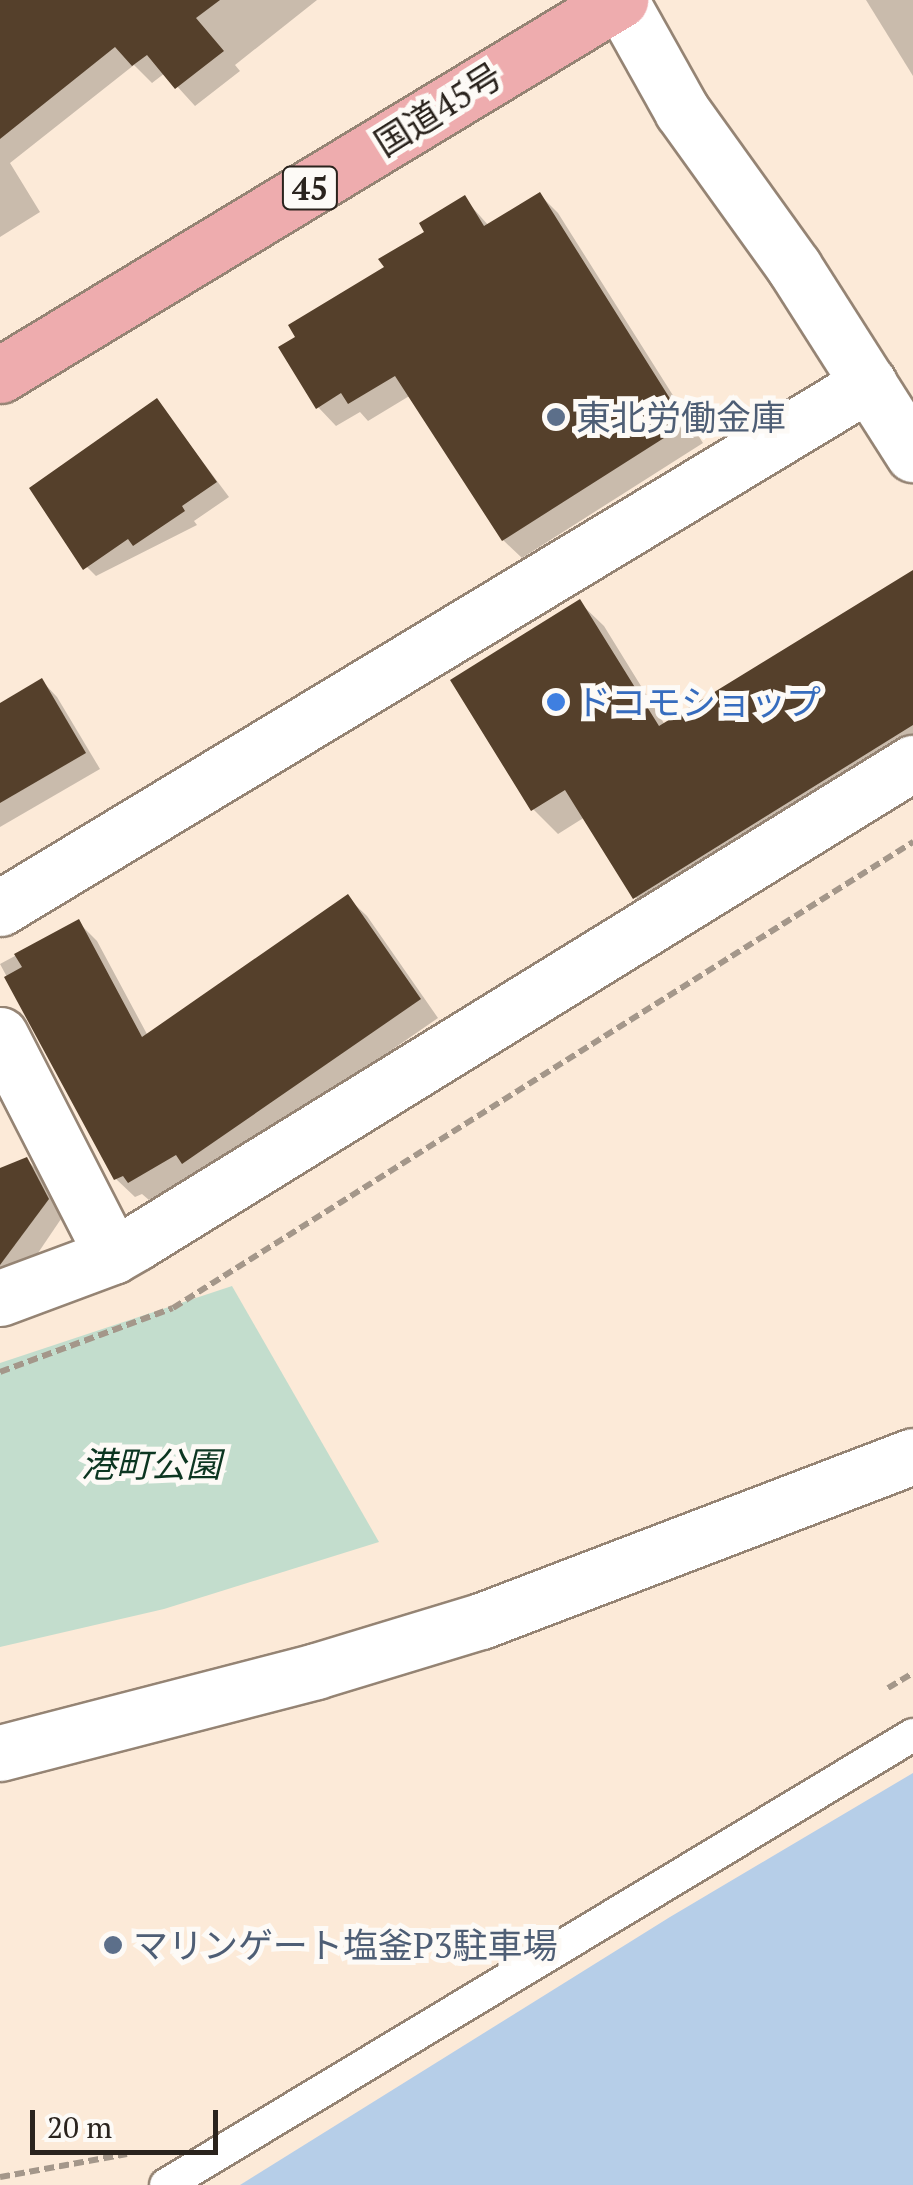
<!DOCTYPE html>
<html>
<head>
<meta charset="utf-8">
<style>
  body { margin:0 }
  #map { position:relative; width:913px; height:2185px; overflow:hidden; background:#fcead8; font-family:"PT Serif","Noto Sans JP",serif }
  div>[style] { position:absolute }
  .green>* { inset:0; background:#c3ddcd }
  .water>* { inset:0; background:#b6cee8 }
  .shadow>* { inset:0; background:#0003 }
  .building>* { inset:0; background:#55402b }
  .path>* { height:6px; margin-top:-3px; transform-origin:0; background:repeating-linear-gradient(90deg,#a4978a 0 10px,transparent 0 15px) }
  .roads { filter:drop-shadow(2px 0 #958474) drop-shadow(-2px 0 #958474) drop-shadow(0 2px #958474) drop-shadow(0 -2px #958474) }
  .service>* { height:32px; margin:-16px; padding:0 16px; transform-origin:16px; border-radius:16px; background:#fff }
  .minor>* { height:55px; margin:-27.5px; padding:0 27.5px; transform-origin:27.5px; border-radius:27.5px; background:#fff }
  .tertiary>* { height:55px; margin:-27.5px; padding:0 27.5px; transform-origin:27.5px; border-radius:27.5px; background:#fff }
  .trunk>* { height:55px; margin:-27.5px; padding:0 27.5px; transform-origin:27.5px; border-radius:27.5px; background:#eeacae }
  .dots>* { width:28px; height:28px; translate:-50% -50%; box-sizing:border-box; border:5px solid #fdfaf6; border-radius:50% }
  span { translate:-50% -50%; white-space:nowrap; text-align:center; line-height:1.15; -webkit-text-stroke:10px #fdfaf6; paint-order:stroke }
  .shield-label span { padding:2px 8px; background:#fdfaf6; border:2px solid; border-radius:8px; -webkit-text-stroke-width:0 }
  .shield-label { font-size:32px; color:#2a231d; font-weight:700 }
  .street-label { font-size:35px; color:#2a231d }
  .service-label { font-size:35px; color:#4e5e75 }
  .left { translate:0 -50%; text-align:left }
  .shop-label { font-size:35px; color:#366cbe }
  .park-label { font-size:35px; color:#0c3621; font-style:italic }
  .scale { position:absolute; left:30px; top:2110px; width:188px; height:45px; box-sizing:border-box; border:5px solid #2a231d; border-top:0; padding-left:12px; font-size:30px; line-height:35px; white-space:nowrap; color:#2a231d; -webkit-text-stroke:8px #fdfaf6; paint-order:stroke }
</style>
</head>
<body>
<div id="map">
  <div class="green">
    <div style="clip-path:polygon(232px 1286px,379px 1542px,164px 1609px,0 1647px,0 1363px)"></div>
  </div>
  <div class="water">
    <div style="clip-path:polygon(913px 1773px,913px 2185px,240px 2185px,670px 1917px)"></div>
  </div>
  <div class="shadow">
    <div style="clip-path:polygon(0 0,317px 0,235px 65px,240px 71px,195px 106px,165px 73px,152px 83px,134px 65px,10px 163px,40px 212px,0 237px)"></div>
    <div style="clip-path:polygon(866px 0,913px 0,913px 76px)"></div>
    <div style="clip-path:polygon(540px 195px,558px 213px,703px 443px,522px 558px,503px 540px,411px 395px,368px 421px,360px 412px,336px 426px,318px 407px,387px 268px,464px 198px,489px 226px)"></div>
    <div style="clip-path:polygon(157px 401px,229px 497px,194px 521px,197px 525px,96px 576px,82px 562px)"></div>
    <div style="clip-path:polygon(913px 573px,913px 764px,659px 922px,635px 897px,585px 817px,558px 834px,533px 809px,579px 602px,604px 626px,665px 725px)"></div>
    <div style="clip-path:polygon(42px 681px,57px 697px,100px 769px,0 827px,0 706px)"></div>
    <div style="clip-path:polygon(348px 898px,367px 916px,438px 1018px,202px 1181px,195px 1173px,149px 1200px,142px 1194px,135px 1197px,116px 1179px,0 964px,78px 922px,97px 941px,148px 1036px)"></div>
    <div style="clip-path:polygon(27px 1160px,43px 1176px,63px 1216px,38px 1253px,0 1269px,0 1171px)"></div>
  </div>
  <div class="building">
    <div style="clip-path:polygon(0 0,220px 0,196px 18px,224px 51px,175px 89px,147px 55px,132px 66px,115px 47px,0 139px)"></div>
    <div style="clip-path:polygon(540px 192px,686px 424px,502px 541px,395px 376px,348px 404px,341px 393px,316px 409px,278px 347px,295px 337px,288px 325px,384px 267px,378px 259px,424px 232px,419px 223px,465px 195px,484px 226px)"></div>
    <div style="clip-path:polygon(157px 398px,217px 482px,182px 506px,185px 511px,133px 546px,128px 539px,83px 570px,29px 488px)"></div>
    <div style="clip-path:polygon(913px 570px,913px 725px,633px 899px,565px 790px,531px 811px,450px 680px,580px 599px,659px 726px)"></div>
    <div style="clip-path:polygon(42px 678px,86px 753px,0 803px,0 703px)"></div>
    <div style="clip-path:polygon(348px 894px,421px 999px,182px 1164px,176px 1155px,128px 1183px,123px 1176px,114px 1180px,4px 977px,22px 967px,14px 954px,79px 919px,142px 1037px)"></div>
    <div style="clip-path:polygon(27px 1157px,49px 1199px,0 1265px,0 1168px)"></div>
  </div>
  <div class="path">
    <div style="left:0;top:1372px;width:184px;rotate:-20.3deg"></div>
    <div style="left:173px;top:1308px;width:875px;rotate:-32.2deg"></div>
    <div style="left:888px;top:1688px;width:29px;rotate:-31deg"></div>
    <div style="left:0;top:2177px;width:129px;rotate:-10.3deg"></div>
  </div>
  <div class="roads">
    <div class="service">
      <div style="left:166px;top:2185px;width:872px;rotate:-31.07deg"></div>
    </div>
    <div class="minor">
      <div style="left:620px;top:0;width:127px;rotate:60.8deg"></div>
      <div style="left:682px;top:111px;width:192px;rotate:54.3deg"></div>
      <div style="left:794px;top:267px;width:222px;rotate:57.5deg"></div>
      <div style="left:0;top:908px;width:1015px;rotate:-31.14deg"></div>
      <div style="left:0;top:1035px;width:248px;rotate:62.9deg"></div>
      <div style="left:0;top:1298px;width:121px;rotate:-20.4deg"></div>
      <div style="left:113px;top:1256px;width:28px;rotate:-30deg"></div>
      <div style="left:137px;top:1242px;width:912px;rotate:-31.69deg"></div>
    </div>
    <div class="tertiary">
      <div style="left:0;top:1753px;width:326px;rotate:-14.5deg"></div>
      <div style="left:316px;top:1671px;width:172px;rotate:-16.9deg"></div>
      <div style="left:481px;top:1621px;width:462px;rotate:-20.9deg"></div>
    </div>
    <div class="trunk">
      <div style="left:0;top:375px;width:725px;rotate:-31.17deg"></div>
    </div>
  </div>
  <div class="dots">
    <div style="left:556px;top:417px;background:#5c6f8a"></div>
    <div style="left:556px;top:702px;background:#3f7fe0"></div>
    <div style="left:113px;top:1945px;background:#5c6f8a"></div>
  </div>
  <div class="shield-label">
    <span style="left:310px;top:188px">45</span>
  </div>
  <div class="street-label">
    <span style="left:438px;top:109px;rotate:-32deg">国道45号</span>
  </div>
  <div class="service-label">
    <span class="left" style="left:576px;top:417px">東北労働金庫</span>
    <span class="left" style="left:133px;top:1945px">マリンゲート塩釜P3駐車場</span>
  </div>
  <div class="shop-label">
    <span class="left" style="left:576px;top:702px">ドコモショップ</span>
  </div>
  <div class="park-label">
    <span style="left:151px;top:1464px">港町公園</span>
  </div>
  <div class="scale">20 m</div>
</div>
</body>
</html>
